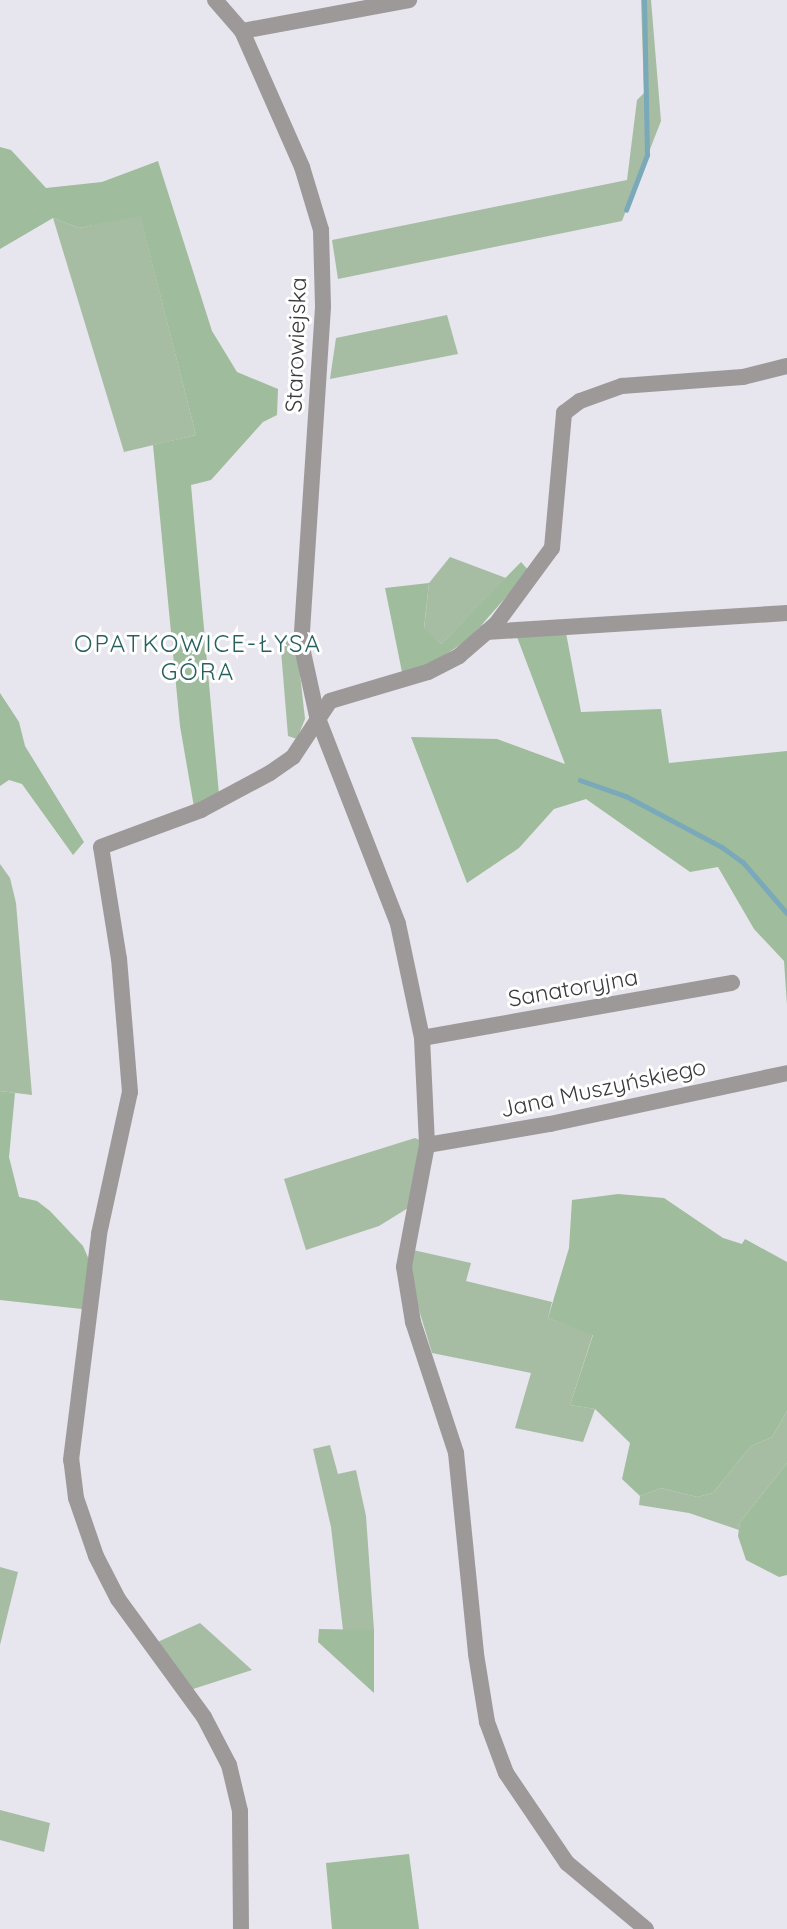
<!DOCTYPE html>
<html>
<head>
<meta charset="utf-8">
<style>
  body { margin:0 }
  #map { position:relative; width:787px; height:1929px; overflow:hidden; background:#e7e5ed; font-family:Quicksand,sans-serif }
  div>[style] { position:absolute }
  .green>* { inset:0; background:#a6bda3 }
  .forest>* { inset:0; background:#9fbc9c }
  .stream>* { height:4.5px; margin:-2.25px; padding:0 2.25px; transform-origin:2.25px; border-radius:2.25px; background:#7aa9ba }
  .street>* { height:16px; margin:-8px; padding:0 8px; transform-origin:8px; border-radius:8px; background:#9e9999 }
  span { translate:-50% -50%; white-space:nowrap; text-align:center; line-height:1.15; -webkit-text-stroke:6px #fff; paint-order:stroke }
  .street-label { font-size:23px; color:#3a393c }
  .neighbourhood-label { font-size:24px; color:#27605e; letter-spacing:2px }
</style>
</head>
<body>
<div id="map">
  <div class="green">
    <div style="clip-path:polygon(641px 0,651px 0,661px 121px,622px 221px,338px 279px,332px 240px,627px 180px,637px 100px,644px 93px)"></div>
    <div style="clip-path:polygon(140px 215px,196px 435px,124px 452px,53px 218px,79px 228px)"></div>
    <div style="clip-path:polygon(447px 315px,458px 354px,330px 379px,336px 338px)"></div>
    <div style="clip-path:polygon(450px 557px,506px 578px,441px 644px,424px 629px,429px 583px)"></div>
    <div style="clip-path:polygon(280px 638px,296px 638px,305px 719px,297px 739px,288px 736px)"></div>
    <div style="clip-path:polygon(0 864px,10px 878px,16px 903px,32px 1095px,0 1091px)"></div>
    <div style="clip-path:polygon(415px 1138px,422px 1141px,408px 1208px,379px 1226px,306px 1250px,284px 1179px)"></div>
    <div style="clip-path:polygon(413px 1250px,471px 1263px,466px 1281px,552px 1302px,548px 1318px,593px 1334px,570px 1405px,595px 1409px,583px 1442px,515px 1428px,531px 1373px,432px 1353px,410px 1280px)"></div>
    <div style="clip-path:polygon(787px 1411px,787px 1463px,740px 1522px,739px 1530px,689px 1513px,639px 1505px,640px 1496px,661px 1488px,697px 1497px,713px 1493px,751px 1446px,772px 1437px)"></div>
    <div style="clip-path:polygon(330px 1445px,338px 1474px,356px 1470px,366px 1516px,374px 1630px,343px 1630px,331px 1527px,313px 1449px)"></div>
    <div style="clip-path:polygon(0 1567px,18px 1572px,0 1645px)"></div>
    <div style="clip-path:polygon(200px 1623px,252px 1670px,190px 1690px,153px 1644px)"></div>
    <div style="clip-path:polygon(0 1810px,50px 1823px,44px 1852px,0 1840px)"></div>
  </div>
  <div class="forest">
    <div style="clip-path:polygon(0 147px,11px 150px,46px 188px,102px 182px,158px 161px,212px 331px,237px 372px,278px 389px,277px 415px,263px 422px,211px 480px,191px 485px,219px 794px,194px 807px,180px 726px,153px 445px,196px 435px,140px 216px,79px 228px,53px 218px,0 249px)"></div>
    <div style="clip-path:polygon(521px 562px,529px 571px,471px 637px,428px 667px,403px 677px,385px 588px,429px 583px,424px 628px,441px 644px)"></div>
    <div style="clip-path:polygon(566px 633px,581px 712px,661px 709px,669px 763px,787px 751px,787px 1005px,784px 961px,754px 929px,718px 867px,690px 872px,586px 799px,554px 809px,519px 848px,467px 883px,411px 737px,497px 739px,565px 764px,517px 637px)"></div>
    <div style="clip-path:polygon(0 693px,19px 722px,25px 746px,84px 842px,73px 855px,22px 784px,9px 780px,0 786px)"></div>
    <div style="clip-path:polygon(0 1091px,15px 1093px,9px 1157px,19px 1197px,37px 1201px,50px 1211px,83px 1246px,90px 1262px,82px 1309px,0 1300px)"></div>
    <div style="clip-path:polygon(618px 1194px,664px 1198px,723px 1238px,742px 1244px,745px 1239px,787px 1262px,787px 1411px,772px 1437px,751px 1446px,713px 1493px,697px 1497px,661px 1488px,640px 1496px,622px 1479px,630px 1443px,595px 1409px,570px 1405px,593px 1335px,548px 1318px,569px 1248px,572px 1200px)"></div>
    <div style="clip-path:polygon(787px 1463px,787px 1575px,779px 1577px,746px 1560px,738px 1536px,740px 1522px)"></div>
    <div style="clip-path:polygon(319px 1629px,374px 1630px,374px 1693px,318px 1642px)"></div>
    <div style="clip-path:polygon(409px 1854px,419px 1929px,332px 1929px,326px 1863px)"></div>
  </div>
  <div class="stream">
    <div style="left:626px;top:210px;width:59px;rotate:-69.1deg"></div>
    <div style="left:647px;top:155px;width:155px;rotate:-91.1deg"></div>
    <div style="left:580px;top:780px;width:49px;rotate:19.2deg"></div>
    <div style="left:626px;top:796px;width:109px;rotate:28deg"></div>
    <div style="left:722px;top:847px;width:26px;rotate:36deg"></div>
    <div style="left:743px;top:862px;width:67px;rotate:49.2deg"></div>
  </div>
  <div class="street">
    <div style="left:215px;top:0;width:41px;rotate:48.9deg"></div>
    <div style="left:242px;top:31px;width:149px;rotate:66.2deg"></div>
    <div style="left:302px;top:167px;width:66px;rotate:73.2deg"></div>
    <div style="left:321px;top:230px;width:77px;rotate:88.5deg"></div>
    <div style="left:323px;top:307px;width:337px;rotate:93.7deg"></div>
    <div style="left:301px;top:643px;width:75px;rotate:77.6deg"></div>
    <div style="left:317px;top:716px;width:223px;rotate:68.7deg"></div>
    <div style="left:398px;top:924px;width:116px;rotate:78.1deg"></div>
    <div style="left:422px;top:1038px;width:107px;rotate:87.3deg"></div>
    <div style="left:427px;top:1145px;width:124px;rotate:100.7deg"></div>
    <div style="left:404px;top:1267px;width:56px;rotate:80.7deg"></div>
    <div style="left:413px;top:1322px;width:138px;rotate:71.8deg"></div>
    <div style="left:456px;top:1453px;width:202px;rotate:84.3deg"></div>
    <div style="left:476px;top:1654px;width:69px;rotate:80.8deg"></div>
    <div style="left:487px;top:1722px;width:54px;rotate:69.6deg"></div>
    <div style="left:506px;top:1773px;width:109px;rotate:55.9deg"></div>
    <div style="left:567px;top:1863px;width:103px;rotate:39.9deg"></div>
    <div style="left:242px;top:31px;width:170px;rotate:-10.5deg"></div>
    <div style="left:486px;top:632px;width:302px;rotate:-3.6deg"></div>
    <div style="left:422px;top:1038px;width:315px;rotate:-10.1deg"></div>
    <div style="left:427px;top:1145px;width:125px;rotate:-9.7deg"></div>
    <div style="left:550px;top:1124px;width:242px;rotate:-12.1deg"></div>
    <div style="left:241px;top:1929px;width:118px;rotate:-90.5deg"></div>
    <div style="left:240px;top:1811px;width:47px;rotate:-103.4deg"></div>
    <div style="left:229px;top:1765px;width:54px;rotate:-117.5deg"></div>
    <div style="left:204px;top:1717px;width:146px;rotate:-126.1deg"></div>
    <div style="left:118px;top:1599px;width:48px;rotate:-117.1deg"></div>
    <div style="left:96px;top:1556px;width:61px;rotate:-109deg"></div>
    <div style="left:76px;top:1498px;width:38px;rotate:-97deg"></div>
    <div style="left:71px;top:1460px;width:228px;rotate:-82.9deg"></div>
    <div style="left:99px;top:1234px;width:145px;rotate:-77.7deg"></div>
    <div style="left:130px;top:1092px;width:133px;rotate:-94.7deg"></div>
    <div style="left:119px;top:959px;width:113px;rotate:-99.1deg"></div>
    <div style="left:101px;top:847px;width:107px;rotate:-20.3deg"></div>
    <div style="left:201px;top:810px;width:78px;rotate:-28.2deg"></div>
    <div style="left:270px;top:773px;width:28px;rotate:-35deg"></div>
    <div style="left:293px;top:757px;width:67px;rotate:-56.5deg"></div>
    <div style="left:330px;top:701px;width:102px;rotate:-16.5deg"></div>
    <div style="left:428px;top:672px;width:35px;rotate:-27deg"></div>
    <div style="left:459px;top:656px;width:49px;rotate:-40.9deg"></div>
    <div style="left:496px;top:624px;width:94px;rotate:-53.6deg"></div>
    <div style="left:552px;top:548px;width:136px;rotate:-84.9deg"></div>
    <div style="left:564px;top:413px;width:20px;rotate:-37deg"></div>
    <div style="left:580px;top:401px;width:45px;rotate:-19.7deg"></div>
    <div style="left:622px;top:386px;width:121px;rotate:-4.3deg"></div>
    <div style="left:743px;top:377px;width:45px;rotate:-14deg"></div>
  </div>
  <div class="street-label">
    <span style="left:296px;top:345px;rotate:-88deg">Starowiejska</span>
    <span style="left:573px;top:988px;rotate:-10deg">Sanatoryjna</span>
    <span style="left:603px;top:1088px;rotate:-12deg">Jana Muszyńskiego</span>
  </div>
  <div class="neighbourhood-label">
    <span style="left:198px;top:658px">OPATKOWICE-ŁYSA<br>GÓRA</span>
  </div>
</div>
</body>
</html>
